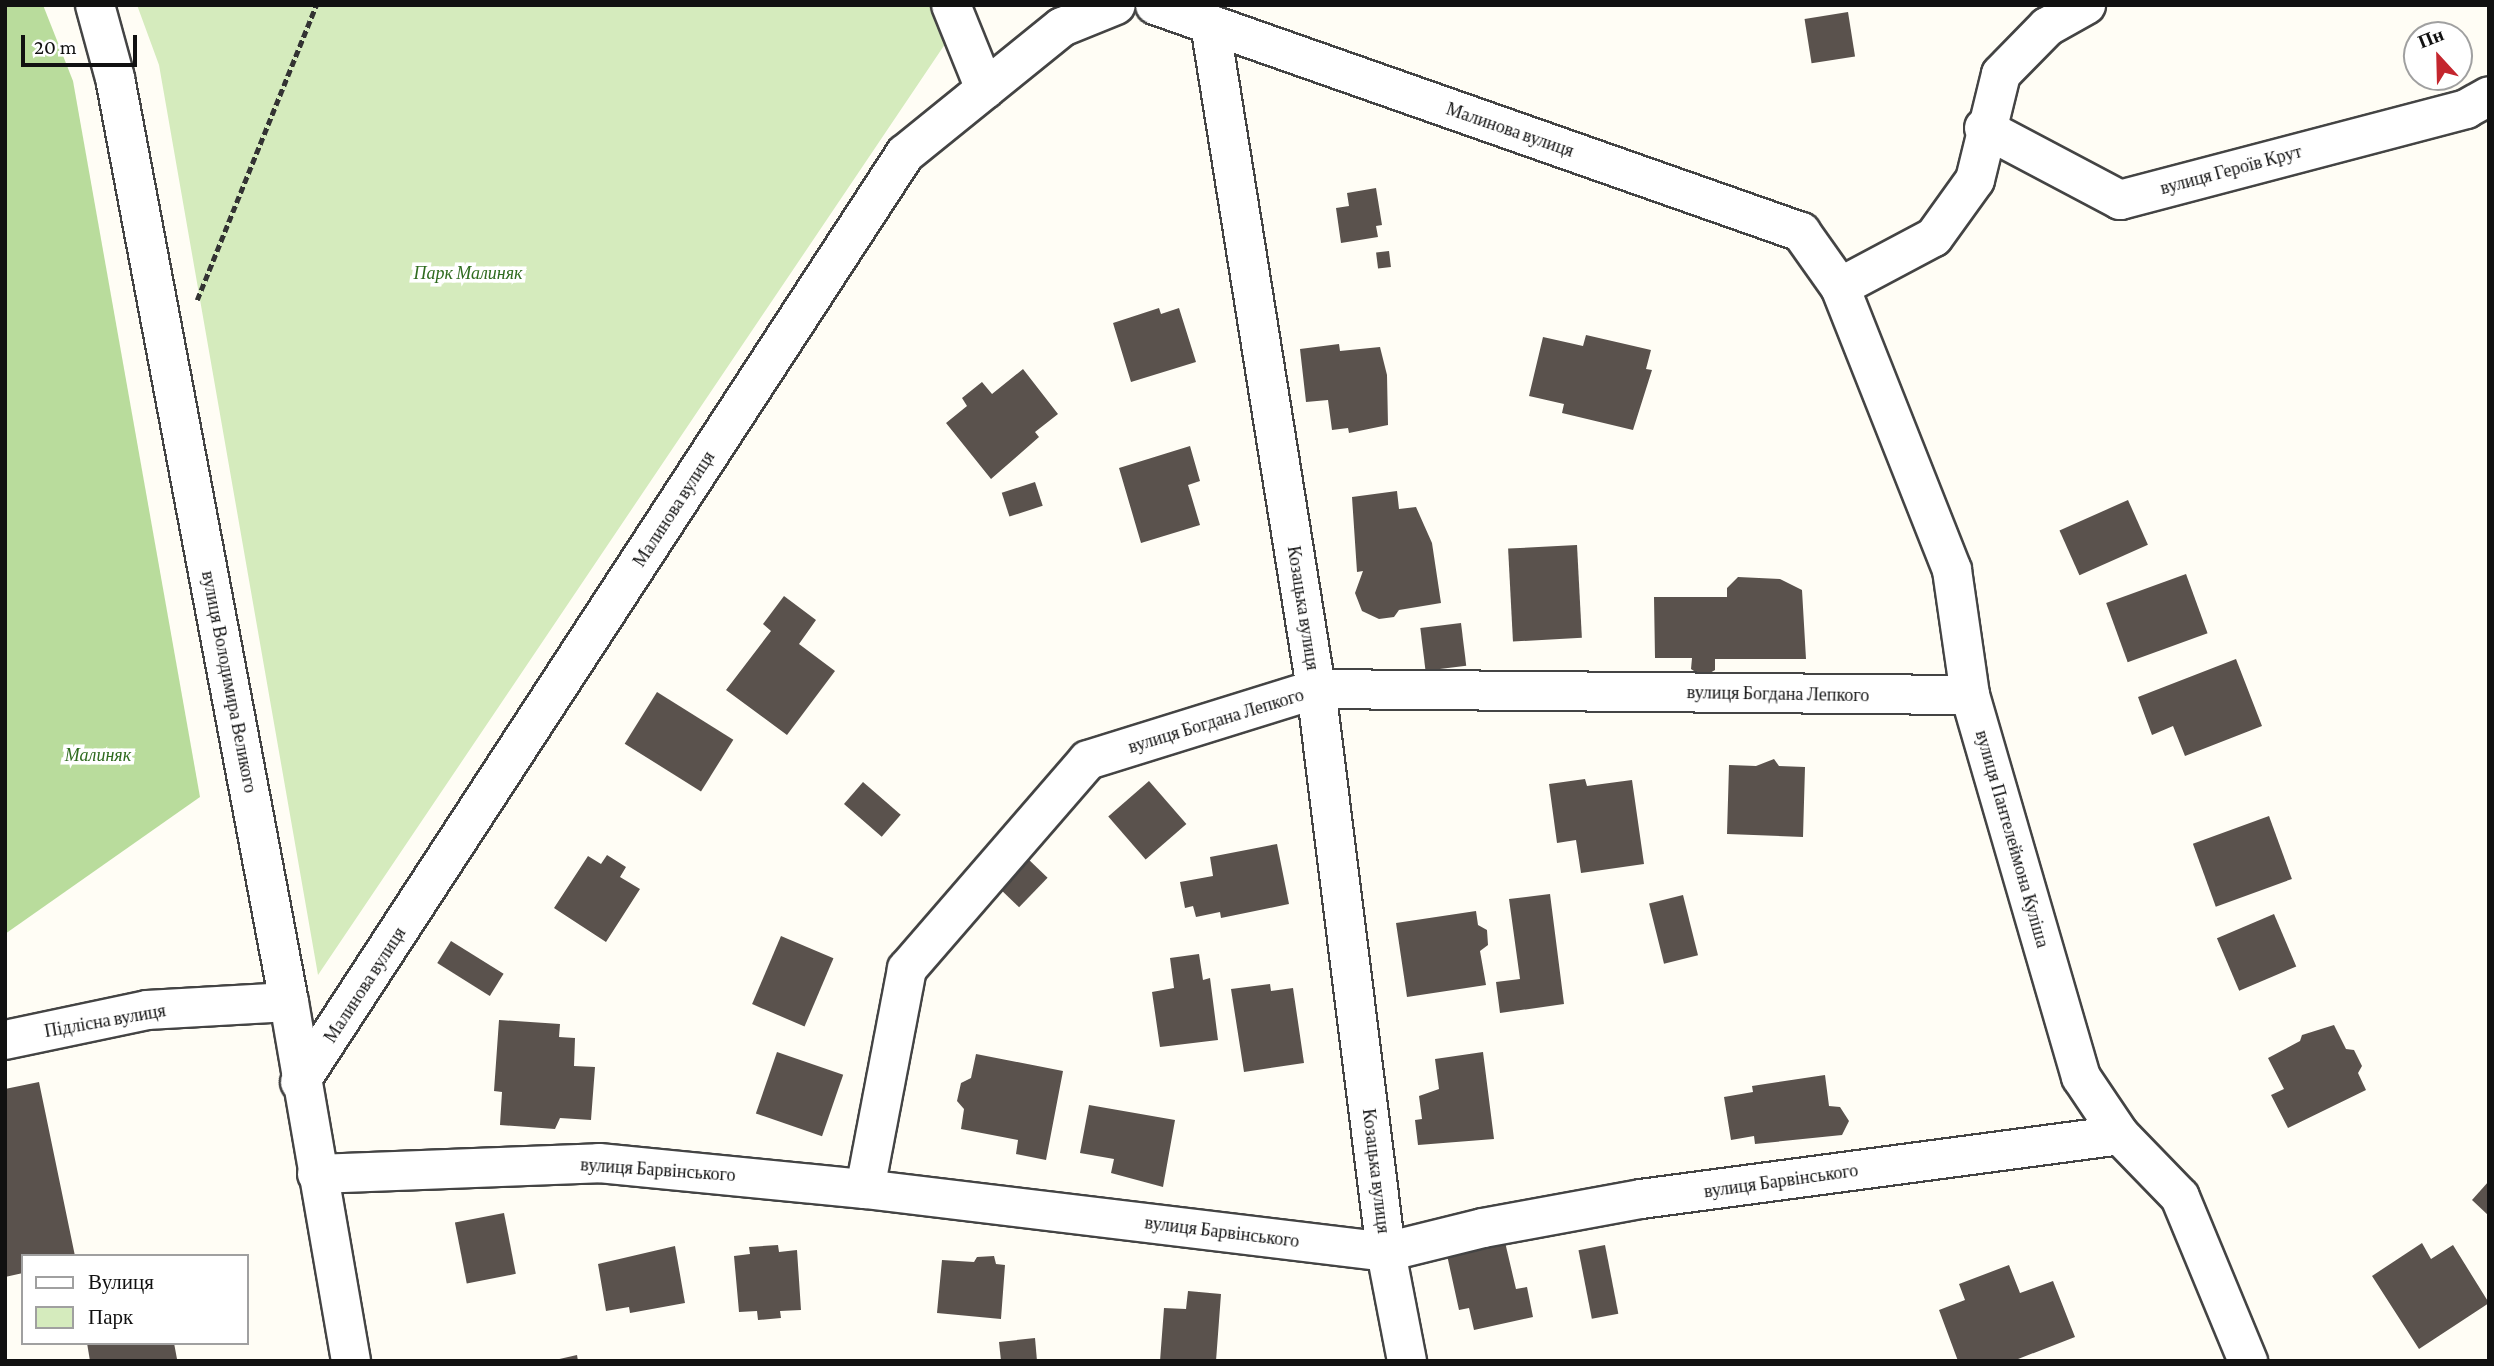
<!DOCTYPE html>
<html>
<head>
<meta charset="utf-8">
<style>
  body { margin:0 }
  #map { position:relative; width:2494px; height:1366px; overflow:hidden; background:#fffdf5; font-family:"Crimson Pro",serif }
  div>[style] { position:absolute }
  .green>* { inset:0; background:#d5ebbd }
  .forest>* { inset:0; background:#b9dc9c }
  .building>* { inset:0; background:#5a524d; transform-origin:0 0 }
  .path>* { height:4.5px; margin-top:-2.25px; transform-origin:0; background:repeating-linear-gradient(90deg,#333 0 7px,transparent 0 10.5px) }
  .roads { filter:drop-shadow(2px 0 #444) drop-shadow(-2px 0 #444) drop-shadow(0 2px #444) drop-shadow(0 -2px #444) }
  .minor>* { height:38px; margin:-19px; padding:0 19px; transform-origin:19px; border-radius:19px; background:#fff }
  span { translate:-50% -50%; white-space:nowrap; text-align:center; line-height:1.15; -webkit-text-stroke:7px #fff; paint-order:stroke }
  .street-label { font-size:18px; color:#111 }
  .park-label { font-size:18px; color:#2f6b1f; font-style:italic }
  .frame { position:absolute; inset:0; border:7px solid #111; pointer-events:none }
  .legend { position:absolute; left:21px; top:1254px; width:228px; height:91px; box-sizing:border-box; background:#fff; border:2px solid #a0a0a0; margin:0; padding:9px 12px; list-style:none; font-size:21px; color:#111 }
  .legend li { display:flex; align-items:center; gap:14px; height:35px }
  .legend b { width:35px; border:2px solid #a0a0a0 }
  .north { position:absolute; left:2403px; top:21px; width:70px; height:70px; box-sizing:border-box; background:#fff; border:2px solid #a0a0a0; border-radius:50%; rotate:338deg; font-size:19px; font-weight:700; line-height:28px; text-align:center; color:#111 }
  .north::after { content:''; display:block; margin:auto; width:24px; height:32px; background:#c4262e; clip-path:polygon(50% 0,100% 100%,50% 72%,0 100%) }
  .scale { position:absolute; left:21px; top:35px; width:116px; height:32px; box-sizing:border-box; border:4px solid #111; border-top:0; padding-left:9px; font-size:21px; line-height:24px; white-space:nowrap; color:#111; -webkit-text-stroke:5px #fff; paint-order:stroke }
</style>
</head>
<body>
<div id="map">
  <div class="green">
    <div style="clip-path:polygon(137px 5px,966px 5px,968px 10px,318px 975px,159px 65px)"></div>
  </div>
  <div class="forest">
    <div style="clip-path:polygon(5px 5px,43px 5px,73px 81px,200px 797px,5px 934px)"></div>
  </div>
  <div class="building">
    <div style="left:1848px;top:12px;width:45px;height:44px;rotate:81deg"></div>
    <div style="clip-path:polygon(1376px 188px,1382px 225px,1376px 226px,1378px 237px,1341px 243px,1336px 208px,1349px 206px,1347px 193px)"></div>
    <div style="left:1389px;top:251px;width:16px;height:13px;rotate:83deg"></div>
    <div style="clip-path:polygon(1159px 308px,1161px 314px,1179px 308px,1196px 362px,1131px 382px,1113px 323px)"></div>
    <div style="clip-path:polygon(1586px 335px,1651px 350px,1646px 369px,1652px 370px,1633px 430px,1562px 413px,1564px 404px,1529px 396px,1543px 337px,1583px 346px)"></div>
    <div style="clip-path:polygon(1339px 344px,1340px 351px,1380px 347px,1387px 375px,1388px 425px,1349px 433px,1348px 428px,1332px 430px,1328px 400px,1306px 402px,1300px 349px)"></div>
    <div style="clip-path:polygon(1023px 369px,1058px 414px,1035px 432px,1039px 437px,991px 479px,946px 423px,967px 406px,962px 398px,982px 382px,992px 394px)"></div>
    <div style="clip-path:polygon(1190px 446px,1200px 481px,1188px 485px,1200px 525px,1141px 543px,1119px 468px)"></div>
    <div style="left:1035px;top:482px;width:25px;height:35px;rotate:72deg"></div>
    <div style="clip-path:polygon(1397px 491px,1399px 509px,1416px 507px,1432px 543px,1441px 603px,1399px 610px,1394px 617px,1379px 619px,1362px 611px,1355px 593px,1363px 571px,1357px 572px,1352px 497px)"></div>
    <div style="left:2128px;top:500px;width:49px;height:75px;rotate:66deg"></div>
    <div style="left:1577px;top:545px;width:93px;height:69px;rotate:87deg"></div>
    <div style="left:2186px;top:574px;width:63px;height:85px;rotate:70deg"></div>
    <div style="clip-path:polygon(1738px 577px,1780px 579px,1802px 590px,1806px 659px,1715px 659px,1715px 670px,1703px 677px,1691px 669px,1692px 658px,1655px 658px,1654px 597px,1727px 597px,1727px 588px)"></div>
    <div style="clip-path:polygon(784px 596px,816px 620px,799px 644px,835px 671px,787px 735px,726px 690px,771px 631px,763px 624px)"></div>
    <div style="left:1461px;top:623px;width:43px;height:41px;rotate:83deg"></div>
    <div style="clip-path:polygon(2236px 659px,2262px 726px,2185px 756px,2173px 726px,2152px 735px,2138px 697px)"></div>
    <div style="left:657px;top:692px;width:90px;height:61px;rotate:32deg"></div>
    <div style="clip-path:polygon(1774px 759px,1779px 766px,1805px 767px,1803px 837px,1727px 834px,1729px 765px,1756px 766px)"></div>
    <div style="clip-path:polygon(1585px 779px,1587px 786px,1632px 780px,1644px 864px,1581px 873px,1576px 840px,1557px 843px,1549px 784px)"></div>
    <div style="left:1149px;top:781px;width:57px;height:54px;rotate:49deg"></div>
    <div style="left:863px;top:782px;width:50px;height:29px;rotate:41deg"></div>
    <div style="left:2269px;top:816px;width:67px;height:81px;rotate:70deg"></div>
    <div style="clip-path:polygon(1277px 844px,1289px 904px,1221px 918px,1220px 912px,1196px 917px,1193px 906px,1185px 908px,1180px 882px,1213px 876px,1210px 857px)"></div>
    <div style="clip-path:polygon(607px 855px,626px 867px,620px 877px,640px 889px,606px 942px,554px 908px,588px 856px,601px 864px)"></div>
    <div style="left:1026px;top:857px;width:30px;height:41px;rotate:44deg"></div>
    <div style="clip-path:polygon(1550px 894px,1564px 1004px,1500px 1013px,1496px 982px,1520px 979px,1509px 899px)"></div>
    <div style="left:1683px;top:895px;width:62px;height:35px;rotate:76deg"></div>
    <div style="clip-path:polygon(1476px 911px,1478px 925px,1487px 930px,1488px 945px,1480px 951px,1486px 985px,1407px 997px,1396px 923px)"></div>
    <div style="left:2274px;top:914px;width:57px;height:62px;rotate:67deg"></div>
    <div style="left:781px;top:936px;width:57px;height:74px;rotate:23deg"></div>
    <div style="left:451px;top:941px;width:62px;height:26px;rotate:32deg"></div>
    <div style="clip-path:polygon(1199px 954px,1203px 980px,1210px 978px,1218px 1040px,1160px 1047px,1152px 992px,1174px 988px,1170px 958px)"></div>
    <div style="clip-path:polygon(1270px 984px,1271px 991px,1293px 988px,1304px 1063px,1244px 1072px,1231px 989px)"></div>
    <div style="clip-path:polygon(499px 1020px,560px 1024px,559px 1037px,575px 1038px,574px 1066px,595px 1067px,591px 1120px,560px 1118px,555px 1129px,500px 1125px,502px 1092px,494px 1091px)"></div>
    <div style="clip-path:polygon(2334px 1025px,2346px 1049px,2354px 1050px,2362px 1066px,2358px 1073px,2366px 1090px,2288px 1128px,2271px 1095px,2284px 1089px,2268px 1058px,2300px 1041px,2302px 1035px)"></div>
    <div style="left:777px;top:1052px;width:70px;height:65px;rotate:19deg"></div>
    <div style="clip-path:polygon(1483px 1052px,1494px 1139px,1418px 1145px,1415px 1120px,1422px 1119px,1419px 1096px,1439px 1089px,1435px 1059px)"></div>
    <div style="clip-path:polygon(976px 1054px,1063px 1071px,1046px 1160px,1016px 1154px,1018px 1140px,961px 1129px,964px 1109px,957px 1101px,961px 1083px,971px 1078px)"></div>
    <div style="clip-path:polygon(1825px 1075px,1829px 1106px,1840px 1107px,1849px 1121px,1842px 1135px,1755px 1144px,1754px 1136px,1731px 1140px,1724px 1097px,1753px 1092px,1752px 1086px)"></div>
    <div style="clip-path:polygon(39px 1082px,75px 1256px,23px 1256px,23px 1273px,5px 1277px,5px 1089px)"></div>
    <div style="clip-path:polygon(1089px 1105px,1175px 1120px,1163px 1187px,1111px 1173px,1114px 1159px,1080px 1153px)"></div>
    <div style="clip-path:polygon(2489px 1181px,2489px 1216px,2472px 1200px)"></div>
    <div style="left:504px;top:1213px;width:62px;height:50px;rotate:79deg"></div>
    <div style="clip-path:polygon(1505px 1242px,1516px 1289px,1527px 1287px,1533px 1317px,1474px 1330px,1469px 1308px,1459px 1310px,1447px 1255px)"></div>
    <div style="clip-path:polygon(2422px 1243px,2431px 1259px,2453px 1245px,2489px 1303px,2419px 1349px,2372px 1276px)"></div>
    <div style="clip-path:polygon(778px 1245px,779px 1252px,797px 1250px,801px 1310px,780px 1311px,781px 1318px,758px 1320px,757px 1311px,739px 1312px,734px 1256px,750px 1254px,749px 1247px)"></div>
    <div style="left:1605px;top:1245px;width:70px;height:27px;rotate:79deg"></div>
    <div style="clip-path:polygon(675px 1246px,685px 1303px,630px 1313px,629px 1307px,606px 1311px,598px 1264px)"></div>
    <div style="clip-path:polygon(994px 1256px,996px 1264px,1005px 1265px,1001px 1319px,937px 1313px,942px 1260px,974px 1262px,977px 1257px)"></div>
    <div style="clip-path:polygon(2009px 1265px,2020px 1293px,2053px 1281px,2075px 1337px,2013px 1361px,1958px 1361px,1939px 1310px,1965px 1300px,1959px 1284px)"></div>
    <div style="clip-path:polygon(1188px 1291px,1221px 1294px,1216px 1361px,1160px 1361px,1164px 1308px,1186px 1309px)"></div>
    <div style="clip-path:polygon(1035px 1338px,1037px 1361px,1001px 1361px,999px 1342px)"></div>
    <div style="clip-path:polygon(87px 1343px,174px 1343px,177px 1359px,90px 1361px)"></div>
    <div style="clip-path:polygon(577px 1355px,578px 1361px,555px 1361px,555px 1360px)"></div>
  </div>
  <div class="path">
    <div style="left:197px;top:300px;width:318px;rotate:-68deg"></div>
  </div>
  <div class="roads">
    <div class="minor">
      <div style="left:95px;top:5px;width:76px;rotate:74.7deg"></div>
      <div style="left:115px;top:78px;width:940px;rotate:79.34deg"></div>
      <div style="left:289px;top:1002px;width:364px;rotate:80.2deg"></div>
      <div style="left:951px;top:5px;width:91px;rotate:68deg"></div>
      <div style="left:1155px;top:5px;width:685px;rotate:19.36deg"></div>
      <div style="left:1801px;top:232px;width:67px;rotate:54.7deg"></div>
      <div style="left:1840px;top:287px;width:304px;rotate:68.4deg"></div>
      <div style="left:1952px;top:570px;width:126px;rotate:81.8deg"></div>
      <div style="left:1970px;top:695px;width:398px;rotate:73.8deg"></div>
      <div style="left:2081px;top:1077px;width:70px;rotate:56.1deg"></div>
      <div style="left:2120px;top:1135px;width:86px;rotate:45.9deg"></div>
      <div style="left:2180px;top:1197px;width:178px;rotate:67.5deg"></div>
      <div style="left:1210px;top:24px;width:673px;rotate:80.94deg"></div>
      <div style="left:1316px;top:689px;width:567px;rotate:82.91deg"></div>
      <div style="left:1386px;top:1252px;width:111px;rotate:79.1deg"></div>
      <div style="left:1984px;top:128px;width:154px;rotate:27.9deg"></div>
      <div style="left:2120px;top:200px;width:358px;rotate:-14.7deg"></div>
      <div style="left:2466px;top:109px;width:26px;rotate:-29deg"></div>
      <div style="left:1840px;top:287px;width:106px;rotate:-28deg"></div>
      <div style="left:1934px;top:237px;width:70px;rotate:-54.3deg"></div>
      <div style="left:1975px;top:180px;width:109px;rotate:-76.2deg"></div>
      <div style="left:2001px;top:74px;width:66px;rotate:-45.6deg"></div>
      <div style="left:2047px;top:27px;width:45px;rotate:-29.4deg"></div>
      <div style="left:5px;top:1040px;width:145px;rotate:-11.9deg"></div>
      <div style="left:147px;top:1010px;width:142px;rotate:-3.2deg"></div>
      <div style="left:300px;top:1082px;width:1108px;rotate:-56.9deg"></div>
      <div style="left:905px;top:154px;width:202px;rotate:-39deg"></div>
      <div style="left:1062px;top:27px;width:58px;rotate:-22.2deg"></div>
      <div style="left:317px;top:1174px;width:282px;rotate:-2.2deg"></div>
      <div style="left:599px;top:1163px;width:267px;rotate:5.6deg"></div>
      <div style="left:865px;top:1189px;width:525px;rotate:6.89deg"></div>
      <div style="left:1386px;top:1252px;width:100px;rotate:-13.9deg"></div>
      <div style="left:1483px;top:1228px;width:161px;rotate:-10.4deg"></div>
      <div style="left:1641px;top:1199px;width:483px;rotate:-7.6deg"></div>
      <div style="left:865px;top:1189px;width:224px;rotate:-79.2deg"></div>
      <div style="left:907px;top:969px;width:276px;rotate:-49.1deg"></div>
      <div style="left:1088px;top:760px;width:239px;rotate:-17.3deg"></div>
      <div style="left:1316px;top:689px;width:654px;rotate:0.53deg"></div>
    </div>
  </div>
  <div class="street-label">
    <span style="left:1510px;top:130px;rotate:19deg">Малинова вулиця</span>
    <span style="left:2231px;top:170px;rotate:-15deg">вулиця Героїв Крут</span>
    <span style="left:674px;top:509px;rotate:-57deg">Малинова вулиця</span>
    <span style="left:1303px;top:608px;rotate:81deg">Козацька вулиця</span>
    <span style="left:229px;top:682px;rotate:79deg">вулиця Володимира Великого</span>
    <span style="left:1778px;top:694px;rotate:1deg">вулиця Богдана Лепкого</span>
    <span style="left:1216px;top:721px;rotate:-17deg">вулиця Богдана Лепкого</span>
    <span style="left:2012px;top:839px;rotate:74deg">вулиця Пантелеймона Куліша</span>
    <span style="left:365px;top:985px;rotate:-57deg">Малинова вулиця</span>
    <span style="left:105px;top:1021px;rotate:-10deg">Підлісна вулиця</span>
    <span style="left:658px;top:1170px;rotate:4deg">вулиця Барвінського</span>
    <span style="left:1376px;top:1171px;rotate:83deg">Козацька вулиця</span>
    <span style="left:1781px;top:1181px;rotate:-8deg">вулиця Барвінського</span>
    <span style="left:1222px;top:1232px;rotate:7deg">вулиця Барвінського</span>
  </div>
  <div class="park-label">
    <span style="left:468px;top:273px">Парк Малиняк</span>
    <span style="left:98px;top:755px">Малиняк</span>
  </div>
  <div class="frame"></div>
  <ul class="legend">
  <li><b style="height:9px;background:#fff"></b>Вулиця</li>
  <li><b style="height:19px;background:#d5ebbd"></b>Парк</li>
  </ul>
  <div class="north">Пн</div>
  <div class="scale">20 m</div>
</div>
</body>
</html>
